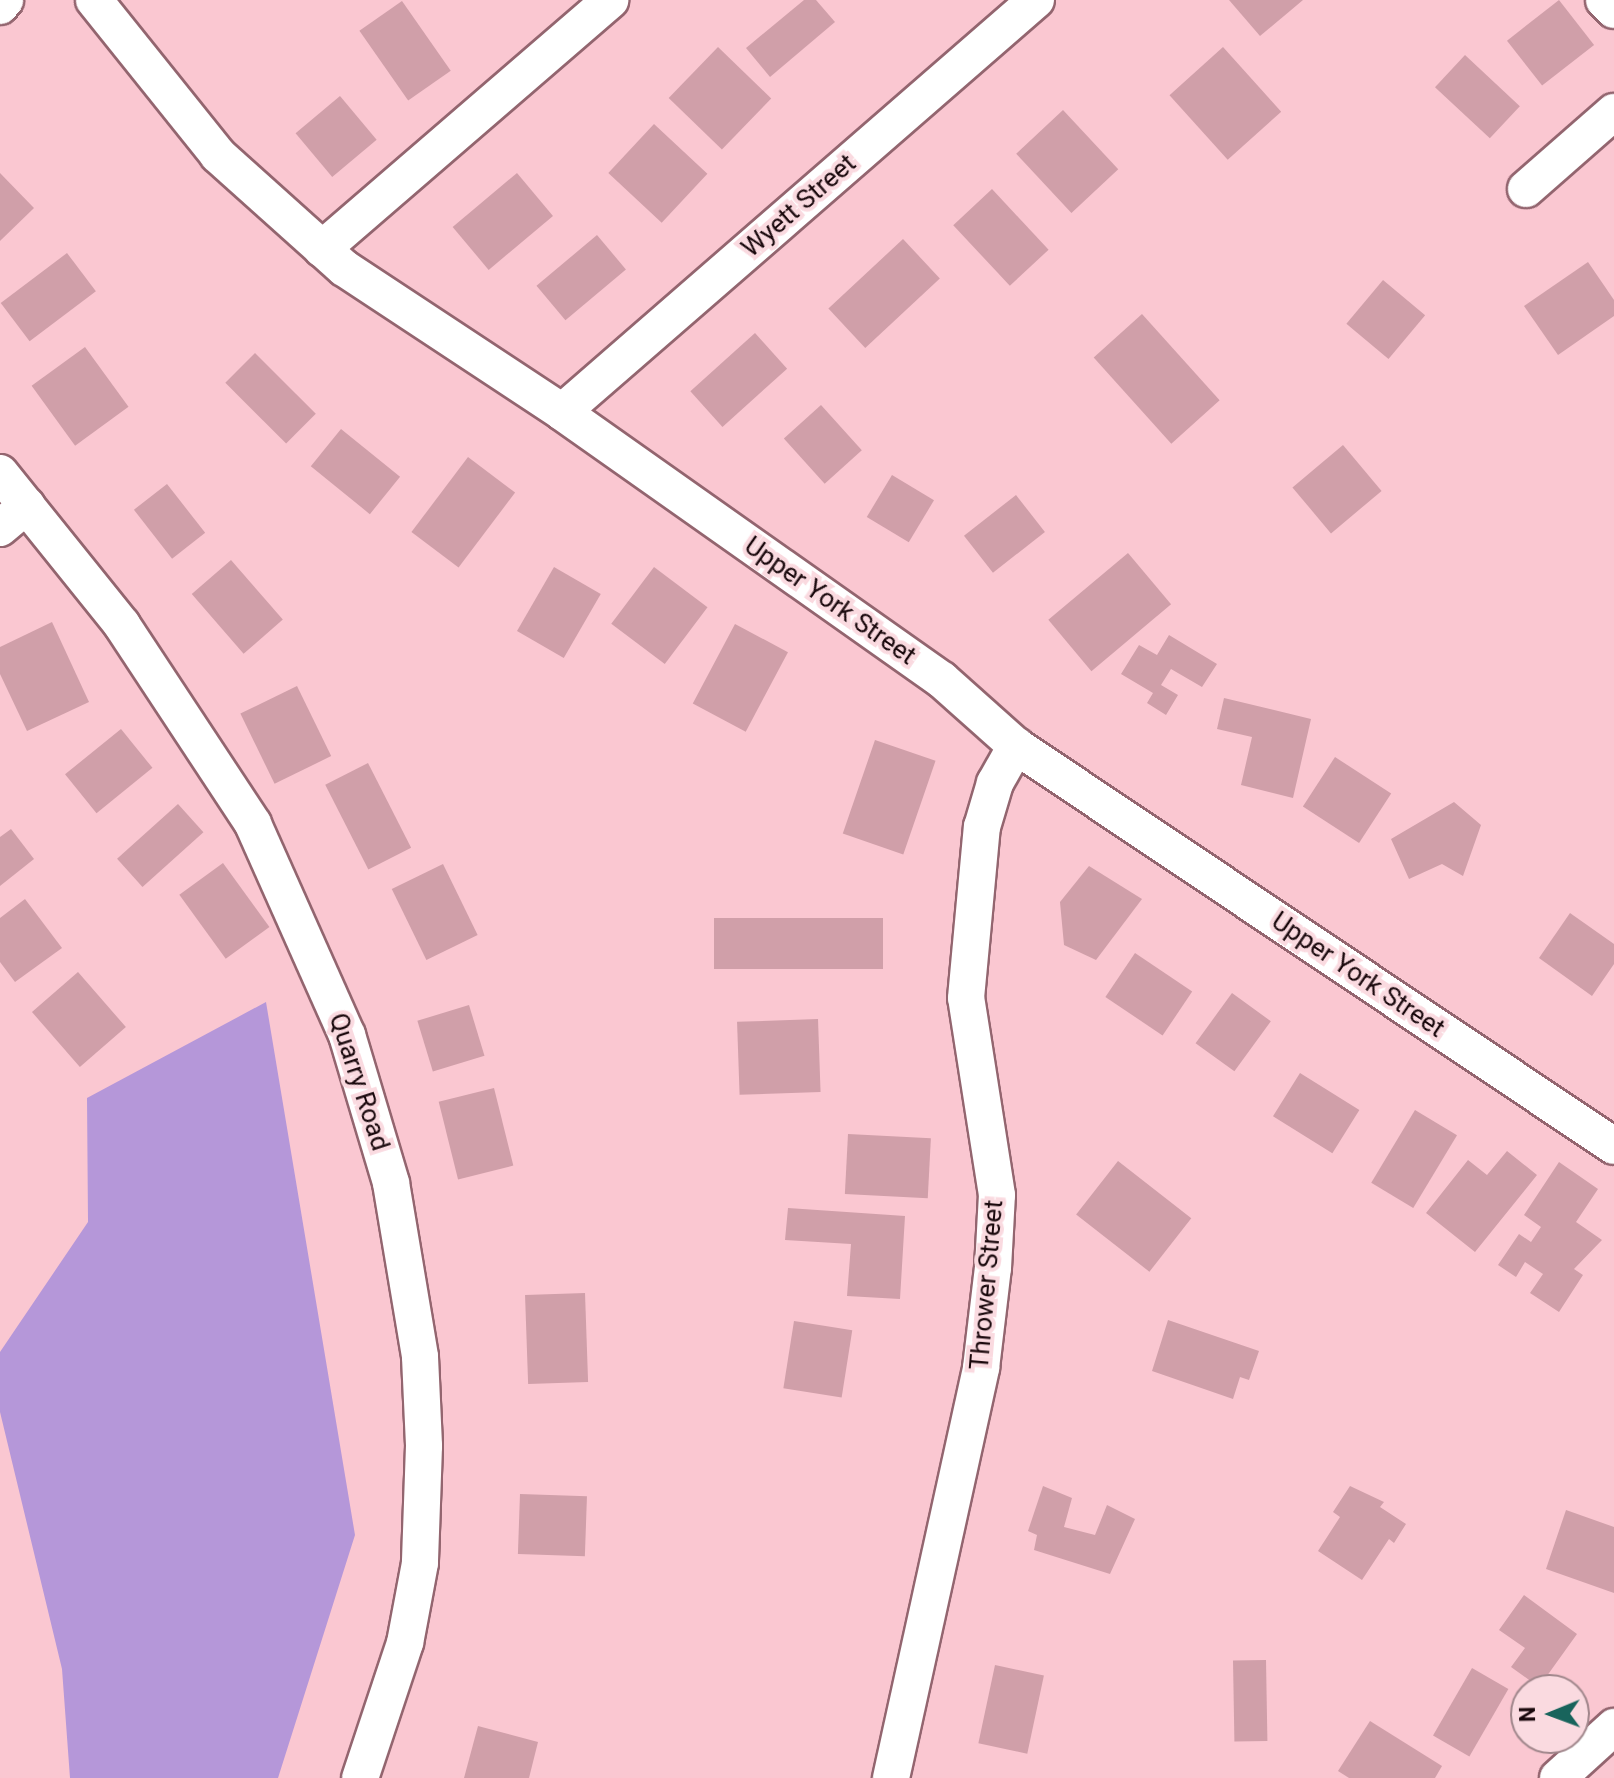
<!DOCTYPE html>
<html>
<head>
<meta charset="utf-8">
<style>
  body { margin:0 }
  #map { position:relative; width:1614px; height:1778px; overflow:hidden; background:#fac7d1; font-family:Roboto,sans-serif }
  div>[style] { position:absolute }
  .forest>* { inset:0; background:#b597d9 }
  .building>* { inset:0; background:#d09fa9; transform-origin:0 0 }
  .roads { filter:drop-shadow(2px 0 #93656f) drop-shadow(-2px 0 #93656f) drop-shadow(0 2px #93656f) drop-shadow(0 -2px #93656f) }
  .minor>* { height:36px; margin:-18px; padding:0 18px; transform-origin:18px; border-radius:18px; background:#fff }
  span { translate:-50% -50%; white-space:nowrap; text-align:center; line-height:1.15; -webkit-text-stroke:8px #fadae0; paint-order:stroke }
  .street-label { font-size:26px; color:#19080c }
  .north { position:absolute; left:1510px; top:1674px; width:80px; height:80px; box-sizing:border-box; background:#fadae0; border:2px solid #a0868b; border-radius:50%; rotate:269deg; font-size:22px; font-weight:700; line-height:32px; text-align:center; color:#19080c }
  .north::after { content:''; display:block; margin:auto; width:28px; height:36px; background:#18645c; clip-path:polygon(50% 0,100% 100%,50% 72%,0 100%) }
</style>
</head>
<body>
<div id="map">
  <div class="forest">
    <div style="clip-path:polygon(266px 1002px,355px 1535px,278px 1778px,70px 1778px,62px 1669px,0 1412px,0 1352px,88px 1222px,87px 1098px)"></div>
  </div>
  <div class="building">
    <div style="clip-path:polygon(804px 0,816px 0,835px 22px,770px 77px,746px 48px)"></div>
    <div style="clip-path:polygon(1229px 0,1303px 0,1260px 36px)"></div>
    <div style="left:1559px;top:0;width:57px;height:66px;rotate:52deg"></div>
    <div style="left:402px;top:1px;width:85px;height:52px;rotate:55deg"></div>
    <div style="left:718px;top:47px;width:74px;height:71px;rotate:44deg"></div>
    <div style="left:1223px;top:47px;width:87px;height:72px;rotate:48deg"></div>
    <div style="left:1465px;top:55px;width:75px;height:44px;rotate:43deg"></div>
    <div style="left:340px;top:96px;width:57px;height:58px;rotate:50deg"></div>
    <div style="left:1063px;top:110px;width:81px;height:64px;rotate:47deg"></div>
    <div style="left:654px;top:124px;width:73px;height:67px;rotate:43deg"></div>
    <div style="clip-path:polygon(0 173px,34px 208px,0 241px)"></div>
    <div style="left:517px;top:173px;width:56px;height:84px;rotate:50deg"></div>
    <div style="left:992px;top:189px;width:83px;height:53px;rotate:47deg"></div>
    <div style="left:597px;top:235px;width:45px;height:79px;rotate:50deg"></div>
    <div style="left:903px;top:239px;width:54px;height:102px;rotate:47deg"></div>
    <div style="left:67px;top:253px;width:48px;height:83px;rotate:53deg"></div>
    <div style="clip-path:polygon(1588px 262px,1614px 300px,1614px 316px,1558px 355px,1524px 306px)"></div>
    <div style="left:1383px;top:280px;width:55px;height:57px;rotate:40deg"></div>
    <div style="left:1142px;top:314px;width:116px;height:65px;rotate:48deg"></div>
    <div style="left:755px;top:333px;width:48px;height:87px;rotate:48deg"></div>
    <div style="left:85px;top:347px;width:74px;height:66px;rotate:54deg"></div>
    <div style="left:255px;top:353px;width:86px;height:42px;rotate:45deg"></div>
    <div style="left:821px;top:405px;width:61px;height:50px;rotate:48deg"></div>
    <div style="left:341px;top:429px;width:76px;height:48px;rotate:39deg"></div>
    <div style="left:1343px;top:445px;width:60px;height:66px;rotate:50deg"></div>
    <div style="left:468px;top:457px;width:59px;height:94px;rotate:37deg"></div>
    <div style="left:892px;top:475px;width:49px;height:49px;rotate:31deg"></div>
    <div style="left:167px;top:484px;width:62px;height:42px;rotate:52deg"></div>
    <div style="left:1016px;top:495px;width:47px;height:66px;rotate:52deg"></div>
    <div style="left:1128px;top:553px;width:67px;height:104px;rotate:50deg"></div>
    <div style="left:231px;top:560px;width:79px;height:52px;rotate:49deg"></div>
    <div style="left:554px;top:567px;width:54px;height:74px;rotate:30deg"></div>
    <div style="left:654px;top:567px;width:67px;height:71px;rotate:37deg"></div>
    <div style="clip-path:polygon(52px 622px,89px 702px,27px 731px,0 674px,0 647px)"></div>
    <div style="left:735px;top:624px;width:60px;height:90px;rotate:28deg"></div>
    <div style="clip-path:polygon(1169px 635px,1217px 664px,1202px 687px,1171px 669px,1161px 685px,1178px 695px,1166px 715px,1147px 703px,1153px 693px,1121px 674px,1139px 645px,1157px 655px)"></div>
    <div style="left:297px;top:686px;width:78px;height:63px;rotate:64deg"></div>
    <div style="clip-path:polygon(1224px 698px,1311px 719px,1293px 798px,1241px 785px,1252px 737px,1217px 729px)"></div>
    <div style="left:121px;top:729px;width:50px;height:72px;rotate:51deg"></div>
    <div style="left:875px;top:740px;width:64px;height:99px;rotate:19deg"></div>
    <div style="left:1335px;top:757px;width:67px;height:59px;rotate:33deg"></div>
    <div style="left:368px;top:763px;width:95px;height:48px;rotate:63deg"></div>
    <div style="clip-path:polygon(1454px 802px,1481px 825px,1463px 876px,1442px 864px,1409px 879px,1391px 839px)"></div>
    <div style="left:178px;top:804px;width:38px;height:82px;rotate:48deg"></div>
    <div style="clip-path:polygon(11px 829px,34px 859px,0 886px,0 837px)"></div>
    <div style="left:223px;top:863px;width:79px;height:54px;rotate:54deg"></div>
    <div style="left:443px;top:864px;width:79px;height:57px;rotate:64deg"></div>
    <div style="clip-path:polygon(1089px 866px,1142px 899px,1096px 960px,1064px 945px,1060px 902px)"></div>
    <div style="clip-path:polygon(25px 899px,62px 948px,15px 982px,0 962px,0 918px)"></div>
    <div style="clip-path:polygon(1570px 913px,1614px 944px,1614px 964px,1592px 996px,1539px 958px)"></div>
    <div style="left:883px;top:918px;width:51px;height:169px;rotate:90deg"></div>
    <div style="left:1135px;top:953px;width:69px;height:53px;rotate:34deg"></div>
    <div style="left:78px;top:972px;width:73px;height:61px;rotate:49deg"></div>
    <div style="left:1232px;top:993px;width:48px;height:62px;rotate:36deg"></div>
    <div style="left:469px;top:1005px;width:53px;height:54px;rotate:73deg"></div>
    <div style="left:818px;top:1019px;width:73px;height:81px;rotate:88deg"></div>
    <div style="left:1300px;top:1073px;width:70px;height:51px;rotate:32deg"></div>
    <div style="left:494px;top:1088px;width:80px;height:57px;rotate:76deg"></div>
    <div style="left:1415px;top:1110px;width:49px;height:85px;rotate:31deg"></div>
    <div style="left:848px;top:1134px;width:83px;height:60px;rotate:3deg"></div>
    <div style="clip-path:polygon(1507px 1151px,1537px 1175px,1475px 1252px,1426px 1213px,1468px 1160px,1487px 1175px)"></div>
    <div style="left:1118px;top:1161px;width:93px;height:68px;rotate:38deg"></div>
    <div style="clip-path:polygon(1559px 1162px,1598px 1189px,1576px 1222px,1602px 1240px,1574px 1269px,1583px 1275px,1559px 1312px,1530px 1293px,1543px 1274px,1525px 1262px,1516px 1277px,1498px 1265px,1519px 1234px,1531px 1242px,1541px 1227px,1524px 1215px)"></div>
    <div style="clip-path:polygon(788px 1208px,905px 1216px,900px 1299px,847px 1296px,851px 1244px,785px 1240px)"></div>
    <div style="left:585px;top:1293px;width:89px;height:60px;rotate:88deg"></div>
    <div style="clip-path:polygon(1168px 1320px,1259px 1351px,1249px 1380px,1240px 1377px,1233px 1399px,1152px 1371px)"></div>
    <div style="left:794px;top:1321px;width:59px;height:68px;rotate:9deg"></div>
    <div style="clip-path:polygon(1043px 1486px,1072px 1498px,1064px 1527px,1095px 1535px,1107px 1505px,1135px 1519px,1110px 1574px,1034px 1550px,1037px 1535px,1028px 1531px)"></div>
    <div style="clip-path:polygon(1350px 1486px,1384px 1502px,1380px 1507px,1406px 1524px,1394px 1543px,1389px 1539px,1362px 1580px,1318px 1551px,1340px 1517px,1333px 1512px)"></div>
    <div style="left:520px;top:1494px;width:67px;height:60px;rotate:2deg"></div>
    <div style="clip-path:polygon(1566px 1510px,1614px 1527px,1614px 1593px,1546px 1569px)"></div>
    <div style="clip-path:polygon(1524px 1595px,1577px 1634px,1539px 1687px,1511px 1667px,1525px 1648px,1499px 1630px)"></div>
    <div style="left:1266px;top:1660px;width:81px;height:33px;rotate:89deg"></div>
    <div style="left:995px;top:1665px;width:50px;height:80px;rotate:12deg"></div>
    <div style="left:1472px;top:1668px;width:42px;height:78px;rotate:30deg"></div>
    <div style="clip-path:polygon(1370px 1721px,1442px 1766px,1435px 1778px,1349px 1778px,1338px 1771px)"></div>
    <div style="clip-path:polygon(478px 1726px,538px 1742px,529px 1778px,464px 1778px)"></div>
  </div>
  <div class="roads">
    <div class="minor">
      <div style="left:94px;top:0;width:198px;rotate:51.3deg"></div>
      <div style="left:218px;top:155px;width:169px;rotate:41.9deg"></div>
      <div style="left:344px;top:268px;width:261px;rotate:33.4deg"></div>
      <div style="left:562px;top:412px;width:465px;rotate:35.2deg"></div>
      <div style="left:942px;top:680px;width:99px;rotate:41.7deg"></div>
      <div style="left:1016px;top:746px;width:719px;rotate:33.78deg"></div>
      <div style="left:1604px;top:0;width:14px;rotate:45deg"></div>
      <div style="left:0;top:6px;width:8px;rotate:-50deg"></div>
      <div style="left:1526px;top:189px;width:117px;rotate:-41.2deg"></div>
      <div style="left:322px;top:249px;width:381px;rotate:-40.8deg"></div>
      <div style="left:562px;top:412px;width:628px;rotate:-41deg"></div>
      <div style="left:0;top:473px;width:195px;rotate:51.2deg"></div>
      <div style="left:122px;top:625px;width:238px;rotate:56.6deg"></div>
      <div style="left:253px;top:824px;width:231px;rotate:66deg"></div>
      <div style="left:347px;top:1035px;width:154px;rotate:73.4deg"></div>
      <div style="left:391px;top:1183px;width:176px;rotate:80.5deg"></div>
      <div style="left:420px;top:1357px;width:89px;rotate:87.4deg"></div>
      <div style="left:424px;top:1446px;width:117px;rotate:92deg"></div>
      <div style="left:420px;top:1563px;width:81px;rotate:100.6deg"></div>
      <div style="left:405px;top:1643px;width:142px;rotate:108.4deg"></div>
      <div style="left:0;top:528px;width:35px;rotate:-40deg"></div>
      <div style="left:891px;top:1778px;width:420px;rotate:-77.6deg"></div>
      <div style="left:981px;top:1368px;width:101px;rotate:-83.2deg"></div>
      <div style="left:993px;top:1268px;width:73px;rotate:-86.9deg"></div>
      <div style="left:997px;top:1195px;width:199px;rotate:-98.9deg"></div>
      <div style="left:966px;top:998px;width:172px;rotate:-84.7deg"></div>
      <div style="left:982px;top:827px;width:46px;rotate:-73.5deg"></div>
      <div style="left:995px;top:783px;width:43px;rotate:-60.4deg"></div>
      <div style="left:1558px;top:1778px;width:76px;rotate:-42.3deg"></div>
    </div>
  </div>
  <div class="street-label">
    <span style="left:799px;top:206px;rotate:-41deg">Wyett Street</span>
    <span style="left:830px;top:601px;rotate:35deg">Upper York Street</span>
    <span style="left:1358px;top:975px;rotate:34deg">Upper York Street</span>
    <span style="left:359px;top:1082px;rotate:72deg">Quarry Road</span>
    <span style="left:987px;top:1285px;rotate:-85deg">Thrower Street</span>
  </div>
  <div class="north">N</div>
</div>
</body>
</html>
